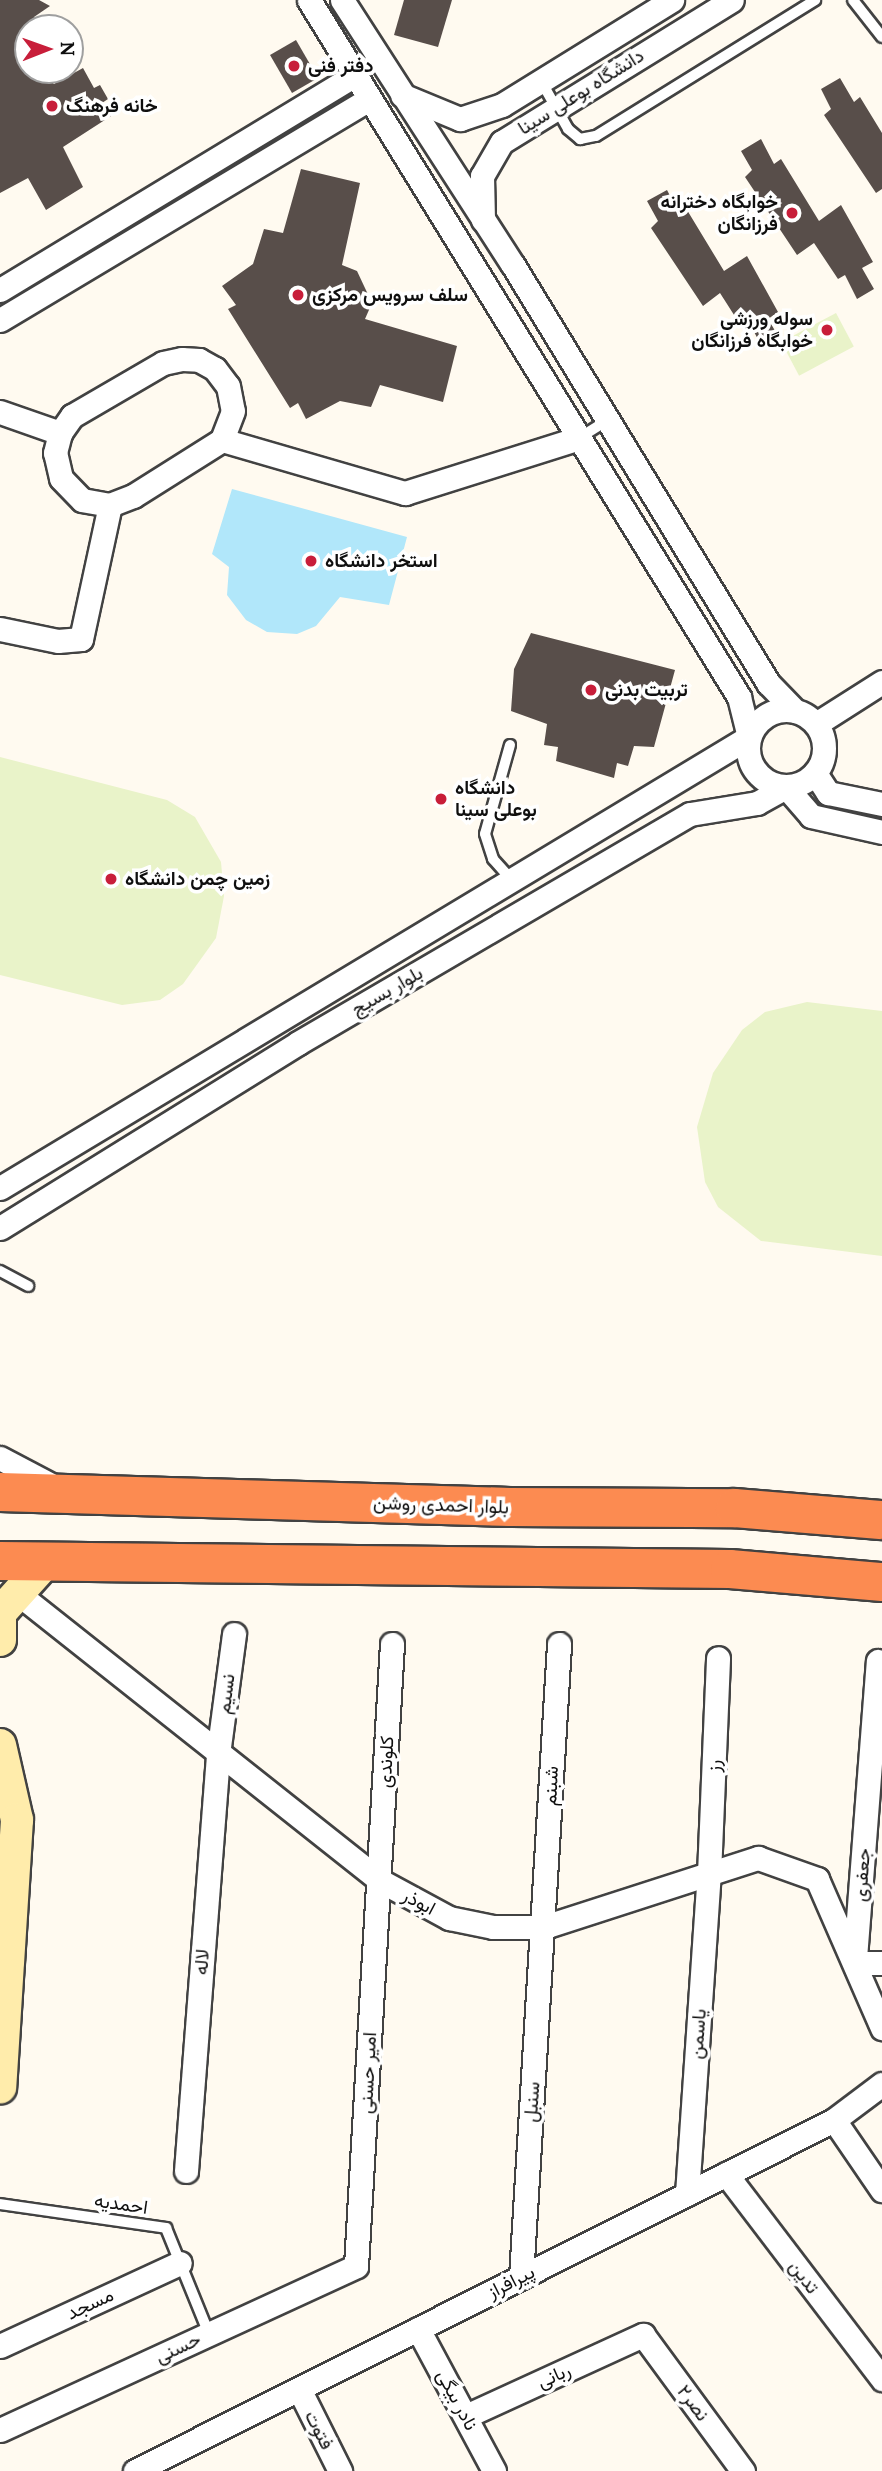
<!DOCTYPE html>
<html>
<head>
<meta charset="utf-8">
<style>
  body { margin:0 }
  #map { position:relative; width:882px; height:2471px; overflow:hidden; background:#fffaf0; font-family:Lora,Vazirmatn,serif }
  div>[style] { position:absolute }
  .pitch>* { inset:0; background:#e9f3c9; transform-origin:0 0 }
  .water>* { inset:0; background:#b1e7fa }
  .building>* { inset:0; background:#584e4a; transform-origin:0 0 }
  .roads { filter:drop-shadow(2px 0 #424242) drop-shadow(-2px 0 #424242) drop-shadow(0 2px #424242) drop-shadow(0 -2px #424242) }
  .lane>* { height:10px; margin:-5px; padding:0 5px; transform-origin:5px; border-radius:5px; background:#fff }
  .street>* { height:23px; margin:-11.5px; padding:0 11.5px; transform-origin:11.5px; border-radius:11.5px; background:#fff }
  .street>.ring { margin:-11.5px; padding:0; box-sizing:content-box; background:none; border:23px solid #fff; border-radius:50% }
  .secondary>* { height:32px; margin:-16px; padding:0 16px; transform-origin:16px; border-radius:16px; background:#ffecab }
  .highway>* { height:38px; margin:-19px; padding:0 19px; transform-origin:19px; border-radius:19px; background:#fc8b51 }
  .dots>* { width:19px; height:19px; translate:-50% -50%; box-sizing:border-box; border:4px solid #fff; border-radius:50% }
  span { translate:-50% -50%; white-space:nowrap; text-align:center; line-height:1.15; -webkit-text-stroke:7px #fff; paint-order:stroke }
  .poi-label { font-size:19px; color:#0f0f0f; font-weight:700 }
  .left { translate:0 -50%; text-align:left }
  .right { translate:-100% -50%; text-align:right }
  .street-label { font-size:19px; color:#0f0f0f }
  .north { position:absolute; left:14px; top:14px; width:70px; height:70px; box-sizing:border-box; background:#fff; border:2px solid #9f9f9f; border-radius:50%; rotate:89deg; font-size:19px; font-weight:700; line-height:28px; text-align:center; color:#0f0f0f }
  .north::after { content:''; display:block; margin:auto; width:24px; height:32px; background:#c81e3a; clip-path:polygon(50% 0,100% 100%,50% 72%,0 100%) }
</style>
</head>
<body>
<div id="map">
  <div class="pitch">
    <div style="left:836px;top:313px;width:38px;height:62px;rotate:62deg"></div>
    <div style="clip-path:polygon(0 757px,167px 800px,195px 817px,221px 862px,224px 896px,216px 938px,183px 984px,160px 1000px,122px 1005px,0 975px)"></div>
    <div style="clip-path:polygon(807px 1002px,882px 1011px,882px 1256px,761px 1241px,718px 1207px,705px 1182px,697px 1127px,713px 1073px,742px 1030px,765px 1012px)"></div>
  </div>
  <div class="water">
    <div style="clip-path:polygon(232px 489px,407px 537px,389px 605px,340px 597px,316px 626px,297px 634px,267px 632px,246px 620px,227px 595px,229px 567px,212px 554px)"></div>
  </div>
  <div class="building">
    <div style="clip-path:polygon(0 0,39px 0,50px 6px,34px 17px,37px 23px,26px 29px,21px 43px,28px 53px,28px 70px,39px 70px,54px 84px,83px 68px,94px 88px,100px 85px,108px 99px,102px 103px,111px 116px,63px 147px,83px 187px,46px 210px,28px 178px,0 193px)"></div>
    <div style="clip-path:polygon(404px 0,452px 0,438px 47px,394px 35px)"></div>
    <div style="left:296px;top:40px;width:44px;height:30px;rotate:60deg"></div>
    <div style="clip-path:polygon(840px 78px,854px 102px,860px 97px,882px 133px,882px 189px,876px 193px,824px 115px,831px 109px,821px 89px)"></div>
    <div style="clip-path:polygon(761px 139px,774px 164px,781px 159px,819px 221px,841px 205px,873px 262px,862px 268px,874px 289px,857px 299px,845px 275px,838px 279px,814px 243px,797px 255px,745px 177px,752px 170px,741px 151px)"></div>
    <div style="clip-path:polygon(301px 169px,360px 183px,342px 265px,357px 271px,372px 303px,365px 319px,457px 346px,443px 402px,380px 385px,371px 407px,340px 401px,306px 419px,298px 403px,290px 408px,228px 309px,236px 305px,222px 286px,253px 264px,264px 229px,283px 233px)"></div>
    <div style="clip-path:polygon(667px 190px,680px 215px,687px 210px,724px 271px,747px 256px,778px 312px,768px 319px,780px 339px,763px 349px,751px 326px,743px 329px,720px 293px,703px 306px,651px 228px,658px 221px,647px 201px)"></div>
    <div style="clip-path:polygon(531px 633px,675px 670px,654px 747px,634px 746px,628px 766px,617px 763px,614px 778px,556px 761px,558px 747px,544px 745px,547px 724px,511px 711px,514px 669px)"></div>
  </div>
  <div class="roads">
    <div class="lane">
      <div style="left:853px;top:0;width:47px;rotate:51.9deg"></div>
      <div style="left:541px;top:81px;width:55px;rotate:60.6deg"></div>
      <div style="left:568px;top:129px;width:16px;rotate:40deg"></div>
      <div style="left:580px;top:139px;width:16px;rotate:-11deg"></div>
      <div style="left:596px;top:136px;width:258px;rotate:-31.8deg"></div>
      <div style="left:579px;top:438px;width:34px;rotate:-32deg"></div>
      <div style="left:510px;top:745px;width:92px;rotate:105.7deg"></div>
      <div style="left:485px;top:834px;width:26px;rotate:72deg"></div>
      <div style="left:493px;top:859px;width:28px;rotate:48deg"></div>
      <div style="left:0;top:1271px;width:32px;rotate:28deg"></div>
      <div style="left:0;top:2204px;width:168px;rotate:8.2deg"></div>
      <div style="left:166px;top:2228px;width:114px;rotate:67.9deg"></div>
    </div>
    <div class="street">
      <div style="left:342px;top:0;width:315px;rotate:57.2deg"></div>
      <div style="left:513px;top:265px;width:490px;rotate:58.6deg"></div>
      <div style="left:768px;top:683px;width:39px;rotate:46deg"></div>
      <div style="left:402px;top:95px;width:63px;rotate:22.5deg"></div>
      <div style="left:460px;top:119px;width:44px;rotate:-18.4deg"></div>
      <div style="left:502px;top:105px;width:200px;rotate:-31.7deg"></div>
      <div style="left:483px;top:220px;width:44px;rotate:-91.3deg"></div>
      <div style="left:482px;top:176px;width:39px;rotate:-60deg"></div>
      <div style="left:502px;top:142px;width:270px;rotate:-31.7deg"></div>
      <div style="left:0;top:290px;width:415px;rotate:-31.2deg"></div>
      <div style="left:0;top:320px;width:430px;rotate:-30.9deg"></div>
      <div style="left:182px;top:359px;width:17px;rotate:3deg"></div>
      <div style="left:199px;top:360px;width:18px;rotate:29deg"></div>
      <div style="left:215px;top:369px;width:21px;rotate:53deg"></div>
      <div style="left:228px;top:386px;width:25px;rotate:79deg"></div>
      <div style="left:233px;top:411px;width:31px;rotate:111deg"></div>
      <div style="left:222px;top:440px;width:105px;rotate:147.8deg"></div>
      <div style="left:133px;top:496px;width:25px;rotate:159deg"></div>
      <div style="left:110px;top:505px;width:28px;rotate:-170deg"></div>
      <div style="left:82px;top:500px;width:30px;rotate:-134deg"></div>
      <div style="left:61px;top:478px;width:26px;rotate:-103deg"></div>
      <div style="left:55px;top:453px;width:21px;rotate:-76deg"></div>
      <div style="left:60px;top:433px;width:21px;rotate:-55deg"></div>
      <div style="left:72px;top:416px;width:105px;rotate:-30.2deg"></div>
      <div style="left:163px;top:363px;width:19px;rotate:-12deg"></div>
      <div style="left:0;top:412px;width:64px;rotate:19.3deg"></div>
      <div style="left:222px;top:440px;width:191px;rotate:16.2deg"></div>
      <div style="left:405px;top:493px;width:182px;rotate:-17.5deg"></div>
      <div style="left:0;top:629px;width:59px;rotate:11.7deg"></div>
      <div style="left:58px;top:641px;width:23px;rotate:-5deg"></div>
      <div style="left:81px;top:639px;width:137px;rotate:-77.8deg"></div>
      <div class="ring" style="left:748px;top:710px;width:53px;height:53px"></div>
      <div style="left:816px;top:724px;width:78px;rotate:-32.5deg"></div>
      <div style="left:815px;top:773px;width:24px;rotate:57deg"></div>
      <div style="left:828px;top:793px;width:55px;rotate:11.5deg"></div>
      <div style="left:0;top:1188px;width:874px;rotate:-31.05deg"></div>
      <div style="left:749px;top:737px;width:41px;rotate:-104deg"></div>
      <div style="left:739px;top:697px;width:819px;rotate:-121.67deg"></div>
      <div style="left:0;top:1228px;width:351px;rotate:-31.8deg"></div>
      <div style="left:298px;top:1043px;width:454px;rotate:-30.3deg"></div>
      <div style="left:690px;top:814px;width:68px;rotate:-9.3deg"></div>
      <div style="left:757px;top:803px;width:33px;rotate:-29deg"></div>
      <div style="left:786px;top:787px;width:38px;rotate:49deg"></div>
      <div style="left:811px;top:816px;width:73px;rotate:12.7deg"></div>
      <div style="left:0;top:1458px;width:58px;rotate:27.9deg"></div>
      <div style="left:16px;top:1592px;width:463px;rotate:38.4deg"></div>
      <div style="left:379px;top:1880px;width:80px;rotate:28.5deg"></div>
      <div style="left:449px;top:1918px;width:45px;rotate:11.6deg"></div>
      <div style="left:493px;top:1927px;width:51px"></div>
      <div style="left:544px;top:1927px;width:225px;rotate:-17.9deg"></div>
      <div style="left:758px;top:1858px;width:63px;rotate:19.6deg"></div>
      <div style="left:817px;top:1879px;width:163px;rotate:66.4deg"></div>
      <div style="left:855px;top:1958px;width:298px;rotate:-85.6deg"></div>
      <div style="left:855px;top:1963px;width:27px"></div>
      <div style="left:834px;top:2120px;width:85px;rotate:55.6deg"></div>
      <div style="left:186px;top:2171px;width:418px;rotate:-85.6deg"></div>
      <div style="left:218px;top:1754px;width:121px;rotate:-82.4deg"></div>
      <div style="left:726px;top:2174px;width:258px;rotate:52.7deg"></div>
      <div style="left:687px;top:2194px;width:321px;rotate:-86.1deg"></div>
      <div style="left:709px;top:1874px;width:216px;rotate:-87.6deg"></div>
      <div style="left:521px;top:2277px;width:634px;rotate:-86.56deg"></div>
      <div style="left:418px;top:2329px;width:161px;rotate:61.8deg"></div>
      <div style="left:0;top:2346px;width:198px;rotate:-24.8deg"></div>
      <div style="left:299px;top:2389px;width:92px;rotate:63.4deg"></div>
      <div style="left:466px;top:2416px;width:195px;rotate:-24.6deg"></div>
      <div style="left:643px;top:2335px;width:169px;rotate:53.7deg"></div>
      <div style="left:0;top:2430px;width:392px;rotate:-24.7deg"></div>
      <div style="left:356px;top:2266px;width:623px;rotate:-86.69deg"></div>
      <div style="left:135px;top:2471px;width:782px;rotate:-26.66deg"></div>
      <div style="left:834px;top:2120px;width:60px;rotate:-36.9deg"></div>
    </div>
    <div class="secondary">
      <div style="left:0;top:1613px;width:69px;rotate:-48deg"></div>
      <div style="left:0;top:1615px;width:25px;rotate:90deg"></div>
      <div style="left:0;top:1745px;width:77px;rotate:77.2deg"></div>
      <div style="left:17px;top:1820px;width:268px;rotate:93.6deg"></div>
    </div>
    <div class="highway">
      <div style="left:0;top:1492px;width:510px;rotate:1.68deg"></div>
      <div style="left:510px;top:1507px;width:225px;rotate:0.3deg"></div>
      <div style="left:735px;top:1508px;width:147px;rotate:4.7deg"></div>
      <div style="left:0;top:1561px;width:730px;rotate:0.63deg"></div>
      <div style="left:730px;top:1569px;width:153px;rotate:4.9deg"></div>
    </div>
  </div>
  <div class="dots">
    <div style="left:294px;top:66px;background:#c81e3a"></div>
    <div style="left:52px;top:106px;background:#c81e3a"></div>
    <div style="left:792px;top:213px;background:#c81e3a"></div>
    <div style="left:298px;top:295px;background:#c81e3a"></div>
    <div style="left:827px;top:330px;background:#c81e3a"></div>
    <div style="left:311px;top:561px;background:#c81e3a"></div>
    <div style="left:591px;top:690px;background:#c81e3a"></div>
    <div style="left:441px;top:799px;background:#c81e3a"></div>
    <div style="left:111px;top:879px;background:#c81e3a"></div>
  </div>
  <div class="poi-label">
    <span class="left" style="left:308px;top:66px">دفتر فنی</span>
    <span class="left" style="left:66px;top:106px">خانه فرهنگ</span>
    <span class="right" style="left:778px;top:213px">خوابگاه دخترانه<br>فرزانگان</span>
    <span class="left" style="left:312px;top:295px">سلف سرویس مرکزی</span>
    <span class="right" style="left:813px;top:330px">سوله ورزشی<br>خوابگاه فرزانگان</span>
    <span class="left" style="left:325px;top:561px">استخر دانشگاه</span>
    <span class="left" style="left:605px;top:690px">تربیت بدنی</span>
    <span class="left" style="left:455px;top:799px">دانشگاه<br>بوعلی سینا</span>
    <span class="left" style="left:125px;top:879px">زمین چمن دانشگاه</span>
  </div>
  <div class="street-label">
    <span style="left:581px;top:92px;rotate:-32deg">دانشگاه بوعلی سینا</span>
    <span style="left:387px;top:991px;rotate:-30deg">بلوار بسیج</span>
    <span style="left:441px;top:1505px;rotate:2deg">بلوار احمدی روشن</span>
    <span style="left:226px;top:1694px;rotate:-83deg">نسیم</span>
    <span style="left:386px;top:1762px;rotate:-87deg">کلوندی</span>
    <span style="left:714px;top:1766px;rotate:-88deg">رز</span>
    <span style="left:551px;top:1786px;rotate:-87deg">شبنم</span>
    <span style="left:862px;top:1875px;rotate:-86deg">جعفری</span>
    <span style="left:419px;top:1902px;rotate:28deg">ابوذر</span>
    <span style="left:202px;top:1962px;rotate:-86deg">لاله</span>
    <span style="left:698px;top:2034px;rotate:-86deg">یاسمن</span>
    <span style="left:368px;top:2073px;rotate:-87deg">امیر حسنی</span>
    <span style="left:532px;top:2102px;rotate:-86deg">سنبل</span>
    <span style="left:121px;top:2204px;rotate:8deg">احمدیه</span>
    <span style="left:804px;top:2277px;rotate:53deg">تدین</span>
    <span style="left:511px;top:2282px;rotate:-27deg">پیرافراز</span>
    <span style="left:90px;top:2304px;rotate:-25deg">مسجد</span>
    <span style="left:178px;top:2348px;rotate:-25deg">حسنی</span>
    <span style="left:554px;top:2376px;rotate:-24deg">ربانی</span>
    <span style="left:457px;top:2400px;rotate:62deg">نادر بیگی</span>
    <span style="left:693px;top:2403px;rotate:53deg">نصر۲</span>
    <span style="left:319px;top:2430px;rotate:63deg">فتوت</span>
  </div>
  <div class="north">N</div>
</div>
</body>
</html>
